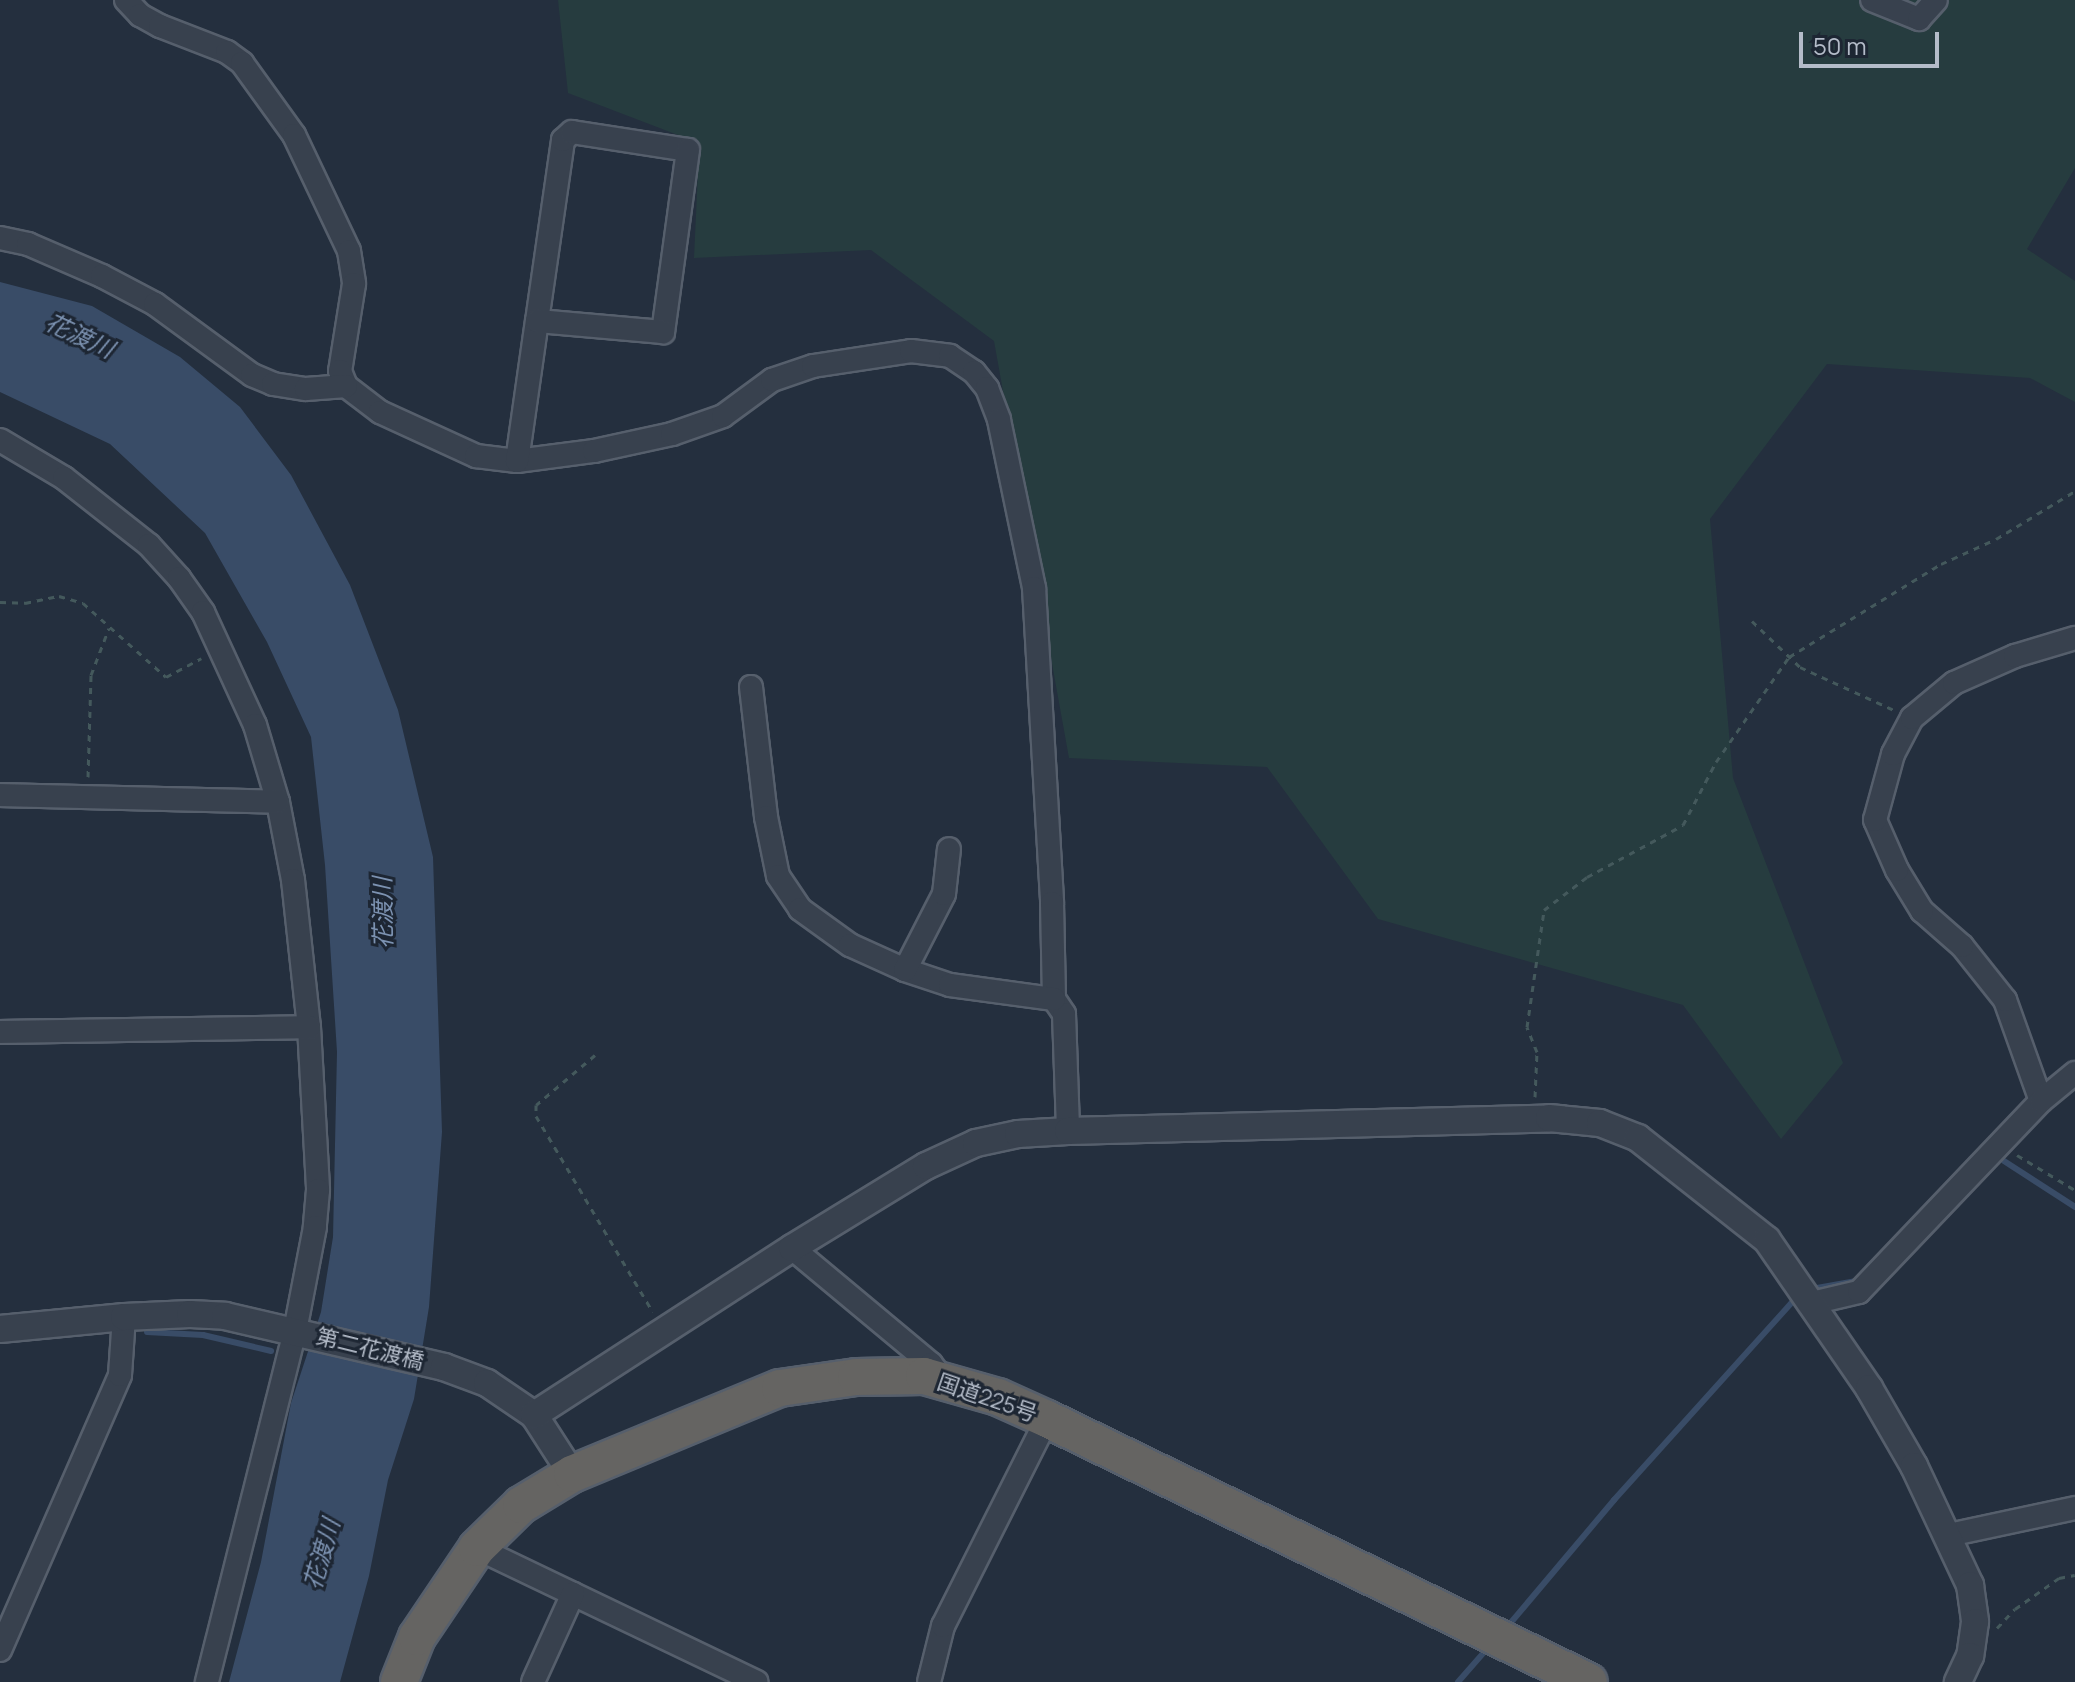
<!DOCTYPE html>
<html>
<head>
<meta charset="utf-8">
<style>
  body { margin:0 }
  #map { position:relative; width:2075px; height:1682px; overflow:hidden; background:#242f3e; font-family:Manrope,"Noto Sans JP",sans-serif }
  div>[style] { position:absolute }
  .green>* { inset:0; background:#263c3f }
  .water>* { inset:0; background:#394c67 }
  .stream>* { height:6px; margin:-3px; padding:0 3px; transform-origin:3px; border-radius:3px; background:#394c67 }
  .path>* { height:3px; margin-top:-1.5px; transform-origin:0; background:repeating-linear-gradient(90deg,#44595c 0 6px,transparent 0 12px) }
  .roads { filter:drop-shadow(2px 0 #565f6c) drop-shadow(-2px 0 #565f6c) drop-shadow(0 2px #565f6c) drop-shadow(0 -2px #565f6c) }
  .minor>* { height:22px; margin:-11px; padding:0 11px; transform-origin:11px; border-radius:11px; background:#38414e }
  .tertiary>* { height:26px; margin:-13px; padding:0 13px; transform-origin:13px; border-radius:13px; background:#38414e }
  .trunk>* { height:36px; margin:-18px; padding:0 18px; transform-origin:18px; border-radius:18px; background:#656462 }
  span { translate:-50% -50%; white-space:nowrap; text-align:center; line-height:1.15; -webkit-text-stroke:6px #1d2633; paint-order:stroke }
  .street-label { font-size:22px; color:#b4bcc9 }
  .water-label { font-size:24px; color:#7c92b1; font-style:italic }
  .scale { position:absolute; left:1799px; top:32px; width:140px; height:36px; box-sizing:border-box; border:4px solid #b4bcc9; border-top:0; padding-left:10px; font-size:24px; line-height:28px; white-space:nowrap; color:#b4bcc9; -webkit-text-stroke:6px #1d2633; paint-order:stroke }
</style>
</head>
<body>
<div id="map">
  <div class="green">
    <div style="clip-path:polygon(558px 0,2075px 0,2075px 168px,2027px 249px,2075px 281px,2075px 402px,2030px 378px,1827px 364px,1710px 519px,1733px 778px,1843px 1063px,1781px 1139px,1683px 1005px,1378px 919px,1267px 767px,1069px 758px,994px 341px,871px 250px,694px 258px,699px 150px,691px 140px,568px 93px)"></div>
  </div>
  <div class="water">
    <div style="clip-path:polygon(0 282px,92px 306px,180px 357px,240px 407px,291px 475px,350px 585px,398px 710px,433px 857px,442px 1132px,429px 1307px,414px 1399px,388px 1480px,369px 1576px,340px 1682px,229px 1682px,261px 1562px,291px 1403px,321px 1312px,333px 1237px,337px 1052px,325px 865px,311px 737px,267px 642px,205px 533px,110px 444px,0 392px)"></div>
  </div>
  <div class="stream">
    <div style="left:2004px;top:1161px;width:85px;rotate:32.9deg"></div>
    <div style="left:1817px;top:1288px;width:40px;rotate:-10deg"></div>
    <div style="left:1856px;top:1281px;width:6px;rotate:-45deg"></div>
    <div style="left:147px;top:1332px;width:56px;rotate:3.1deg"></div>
    <div style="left:203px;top:1335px;width:70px;rotate:13.2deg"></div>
    <div style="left:1508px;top:1626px;width:165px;rotate:-49.9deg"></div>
    <div style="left:1614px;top:1500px;width:268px;rotate:-48deg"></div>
    <div style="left:1458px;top:1682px;width:43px;rotate:-48.8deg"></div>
  </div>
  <div class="path">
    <div style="left:0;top:602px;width:25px;rotate:2deg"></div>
    <div style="left:25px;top:603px;width:35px;rotate:-12deg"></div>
    <div style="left:59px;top:596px;width:25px;rotate:16deg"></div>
    <div style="left:83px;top:603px;width:111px;rotate:41.7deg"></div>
    <div style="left:166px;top:677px;width:40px;rotate:-28deg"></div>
    <div style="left:1752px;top:621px;width:66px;rotate:43.8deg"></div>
    <div style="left:1800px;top:667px;width:106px;rotate:24.6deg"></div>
    <div style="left:88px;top:777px;width:102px;rotate:-88.3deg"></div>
    <div style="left:91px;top:675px;width:50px;rotate:-69deg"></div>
    <div style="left:595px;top:1055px;width:77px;rotate:139.7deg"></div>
    <div style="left:536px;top:1105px;width:11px;rotate:90deg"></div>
    <div style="left:536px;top:1116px;width:228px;rotate:59.2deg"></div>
    <div style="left:1535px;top:1097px;width:45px;rotate:-87.5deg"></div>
    <div style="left:1537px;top:1052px;width:27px;rotate:-112deg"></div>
    <div style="left:1527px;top:1027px;width:118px;rotate:-81.7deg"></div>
    <div style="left:1544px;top:910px;width:54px;rotate:-37.5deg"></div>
    <div style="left:1587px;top:877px;width:109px;rotate:-28.4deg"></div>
    <div style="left:1683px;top:825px;width:71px;rotate:-62.4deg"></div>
    <div style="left:1716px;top:762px;width:128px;rotate:-55.2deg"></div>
    <div style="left:1789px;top:657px;width:178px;rotate:-31.5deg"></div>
    <div style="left:1941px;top:564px;width:60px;rotate:-24.4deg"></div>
    <div style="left:1996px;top:539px;width:92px;rotate:-31.3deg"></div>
    <div style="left:2017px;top:1155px;width:68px;rotate:31.1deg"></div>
    <div style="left:1997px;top:1628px;width:26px;rotate:-47deg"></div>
    <div style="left:2015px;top:1609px;width:54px;rotate:-35.2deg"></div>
    <div style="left:2059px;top:1578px;width:16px;rotate:-11deg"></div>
  </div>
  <div class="roads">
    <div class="minor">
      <div style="left:126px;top:0;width:21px;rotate:47deg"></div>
      <div style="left:140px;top:15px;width:23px;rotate:29deg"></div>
      <div style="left:160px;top:26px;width:72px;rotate:21.2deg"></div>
      <div style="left:227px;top:52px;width:19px;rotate:36deg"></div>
      <div style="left:242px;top:63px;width:89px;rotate:54.2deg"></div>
      <div style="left:294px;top:135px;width:128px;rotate:64.6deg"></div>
      <div style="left:349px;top:251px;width:33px;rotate:81deg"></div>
      <div style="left:354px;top:284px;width:88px;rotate:99.1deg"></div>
      <div style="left:340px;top:371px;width:16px;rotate:68deg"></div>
      <div style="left:346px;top:386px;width:43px;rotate:37.4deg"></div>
      <div style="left:380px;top:412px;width:106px;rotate:24.6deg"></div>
      <div style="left:476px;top:456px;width:41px;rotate:7deg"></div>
      <div style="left:517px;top:461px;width:78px;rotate:-7.4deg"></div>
      <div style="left:594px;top:451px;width:80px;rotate:-12.3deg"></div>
      <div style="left:672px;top:434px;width:54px;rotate:-19.4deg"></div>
      <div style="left:723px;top:416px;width:61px;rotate:-36.3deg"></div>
      <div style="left:772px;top:380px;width:43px;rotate:-18.9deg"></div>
      <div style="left:813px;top:366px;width:99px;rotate:-8.7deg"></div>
      <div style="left:911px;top:351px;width:39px;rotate:7deg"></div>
      <div style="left:950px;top:356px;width:29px;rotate:34deg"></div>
      <div style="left:974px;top:372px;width:21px;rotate:51deg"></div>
      <div style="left:987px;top:388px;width:34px;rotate:69deg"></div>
      <div style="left:999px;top:420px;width:172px;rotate:78.2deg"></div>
      <div style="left:1034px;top:588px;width:316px;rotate:86.7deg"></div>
      <div style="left:1052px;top:903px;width:96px;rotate:88.8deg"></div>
      <div style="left:1054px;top:999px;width:18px;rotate:56deg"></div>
      <div style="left:1064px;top:1014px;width:117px;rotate:88deg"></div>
      <div style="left:1872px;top:0;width:51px;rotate:22deg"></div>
      <div style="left:1919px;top:19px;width:25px;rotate:-48deg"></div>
      <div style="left:0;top:238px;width:29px;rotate:12deg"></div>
      <div style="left:28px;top:244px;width:81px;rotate:23.4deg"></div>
      <div style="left:102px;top:276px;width:60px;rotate:27.8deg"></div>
      <div style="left:155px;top:304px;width:120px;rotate:36.2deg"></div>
      <div style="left:252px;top:375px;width:23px;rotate:23deg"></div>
      <div style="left:273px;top:384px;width:33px;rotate:9deg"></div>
      <div style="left:306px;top:389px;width:40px;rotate:-4.3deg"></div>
      <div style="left:0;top:440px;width:74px;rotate:30.7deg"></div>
      <div style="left:64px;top:478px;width:108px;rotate:38.2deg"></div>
      <div style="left:149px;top:545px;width:45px;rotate:47.7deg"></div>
      <div style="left:179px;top:578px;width:42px;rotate:54.8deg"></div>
      <div style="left:203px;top:612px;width:124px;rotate:65.3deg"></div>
      <div style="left:255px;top:725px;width:80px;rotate:73.4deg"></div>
      <div style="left:278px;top:802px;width:79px;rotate:79.1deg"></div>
      <div style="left:293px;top:880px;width:148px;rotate:83.8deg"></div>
      <div style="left:309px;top:1027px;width:163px;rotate:86.8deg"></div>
      <div style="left:318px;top:1190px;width:37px;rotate:95deg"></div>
      <div style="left:315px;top:1227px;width:106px;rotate:100.9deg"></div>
      <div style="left:295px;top:1331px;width:362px;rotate:104.1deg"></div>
      <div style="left:517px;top:461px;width:141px;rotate:-81.9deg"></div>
      <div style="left:537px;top:321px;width:183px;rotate:-81.8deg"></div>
      <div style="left:563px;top:140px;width:12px;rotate:-42deg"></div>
      <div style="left:572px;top:132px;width:117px;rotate:8.8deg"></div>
      <div style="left:688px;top:150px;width:184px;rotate:97.8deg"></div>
      <div style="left:663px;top:332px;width:126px;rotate:-175deg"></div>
      <div style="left:751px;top:687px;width:131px;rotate:83.4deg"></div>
      <div style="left:766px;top:817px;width:60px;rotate:78.5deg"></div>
      <div style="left:778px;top:876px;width:40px;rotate:56deg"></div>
      <div style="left:800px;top:909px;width:62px;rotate:35.8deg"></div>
      <div style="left:850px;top:945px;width:60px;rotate:24.4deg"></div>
      <div style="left:905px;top:970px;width:47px;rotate:18.4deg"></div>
      <div style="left:950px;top:985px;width:105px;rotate:7.7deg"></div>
      <div style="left:0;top:795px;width:278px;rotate:1.4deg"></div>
      <div style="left:905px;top:970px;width:85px;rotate:-62.8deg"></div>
      <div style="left:944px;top:894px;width:45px;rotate:-83.7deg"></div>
      <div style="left:0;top:1032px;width:309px;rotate:-0.9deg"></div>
      <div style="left:2041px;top:1101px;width:107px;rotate:-109.6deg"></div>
      <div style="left:2005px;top:1000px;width:69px;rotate:-128.5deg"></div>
      <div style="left:1962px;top:946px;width:53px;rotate:-138.8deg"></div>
      <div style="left:1922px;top:911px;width:48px;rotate:-121.4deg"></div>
      <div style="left:1897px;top:870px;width:55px;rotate:-113.7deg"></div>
      <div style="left:1875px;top:820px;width:68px;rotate:-74.7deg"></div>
      <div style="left:1893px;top:754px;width:41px;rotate:-62.2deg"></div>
      <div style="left:1912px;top:718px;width:55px;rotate:-39.8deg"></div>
      <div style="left:1954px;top:683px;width:67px;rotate:-23.9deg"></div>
      <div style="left:2015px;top:656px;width:63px;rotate:-16.7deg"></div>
      <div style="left:792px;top:1248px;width:181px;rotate:39.8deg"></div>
      <div style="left:931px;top:1364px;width:18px;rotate:52deg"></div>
      <div style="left:1812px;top:1303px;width:48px;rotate:-13.2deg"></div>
      <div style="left:1859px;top:1292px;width:264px;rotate:-46.4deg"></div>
      <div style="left:2041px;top:1101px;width:44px;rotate:-39.5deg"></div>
      <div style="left:1949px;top:1535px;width:129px;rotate:-12.1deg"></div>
      <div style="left:477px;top:1548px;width:310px;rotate:25.6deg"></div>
      <div style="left:0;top:1650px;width:300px;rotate:-66.4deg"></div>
      <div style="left:120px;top:1375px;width:58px;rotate:-86.1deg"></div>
      <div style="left:533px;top:1682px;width:97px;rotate:-65.6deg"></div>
      <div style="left:929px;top:1682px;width:58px;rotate:-76deg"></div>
      <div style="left:943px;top:1626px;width:232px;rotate:-63.3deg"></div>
    </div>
    <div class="tertiary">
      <div style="left:0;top:1329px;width:125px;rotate:-5.5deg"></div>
      <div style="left:124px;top:1317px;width:66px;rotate:-2.6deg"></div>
      <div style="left:190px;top:1314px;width:35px;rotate:3deg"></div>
      <div style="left:225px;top:1316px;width:225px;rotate:13.1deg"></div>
      <div style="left:444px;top:1367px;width:46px;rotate:20.4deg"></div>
      <div style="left:487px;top:1383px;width:57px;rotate:34.2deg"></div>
      <div style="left:534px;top:1415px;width:70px;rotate:57.2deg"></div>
      <div style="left:534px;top:1415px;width:307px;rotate:-32.9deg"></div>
      <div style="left:792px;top:1248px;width:157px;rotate:-31.5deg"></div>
      <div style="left:926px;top:1166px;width:55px;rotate:-24.7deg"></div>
      <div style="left:976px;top:1143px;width:43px;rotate:-12.1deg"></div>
      <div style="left:1018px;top:1134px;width:50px;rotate:-3.4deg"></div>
      <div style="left:1068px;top:1131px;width:481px;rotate:-1.5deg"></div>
      <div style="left:1549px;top:1118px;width:51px;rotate:5.6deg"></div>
      <div style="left:1600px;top:1123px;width:41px;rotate:21.5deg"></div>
      <div style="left:1638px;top:1138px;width:164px;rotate:38.3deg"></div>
      <div style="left:1767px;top:1240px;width:180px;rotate:55.4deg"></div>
      <div style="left:1869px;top:1388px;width:90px;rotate:60deg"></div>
      <div style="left:1914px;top:1466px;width:132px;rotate:64.8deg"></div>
      <div style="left:1970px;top:1585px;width:37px;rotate:82deg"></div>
      <div style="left:1975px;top:1622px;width:34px;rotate:98deg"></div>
      <div style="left:1970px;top:1656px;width:29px;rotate:115deg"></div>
    </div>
    <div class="trunk">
      <div style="left:399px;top:1682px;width:48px;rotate:-68.2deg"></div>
      <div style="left:417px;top:1637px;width:107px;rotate:-56deg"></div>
      <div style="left:477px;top:1548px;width:62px;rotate:-44.3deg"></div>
      <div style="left:521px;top:1505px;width:60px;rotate:-31.3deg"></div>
      <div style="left:572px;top:1474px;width:225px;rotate:-22.5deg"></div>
      <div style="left:780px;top:1388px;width:77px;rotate:-8.2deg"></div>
      <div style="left:856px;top:1377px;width:68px;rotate:-0.8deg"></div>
      <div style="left:924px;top:1376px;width:77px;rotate:15.8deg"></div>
      <div style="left:998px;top:1397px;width:54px;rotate:24.2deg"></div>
      <div style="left:1047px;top:1419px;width:602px;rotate:25.88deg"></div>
    </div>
  </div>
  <div class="street-label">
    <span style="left:370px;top:1349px;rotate:14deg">第二花渡橋</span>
    <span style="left:987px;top:1398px;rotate:19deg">国道225号</span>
  </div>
  <div class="water-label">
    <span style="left:80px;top:335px;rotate:25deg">花渡川</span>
    <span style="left:382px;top:913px;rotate:-91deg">花渡川</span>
    <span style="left:321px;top:1554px;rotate:-74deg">花渡川</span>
  </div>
  <div class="scale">50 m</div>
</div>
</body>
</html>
